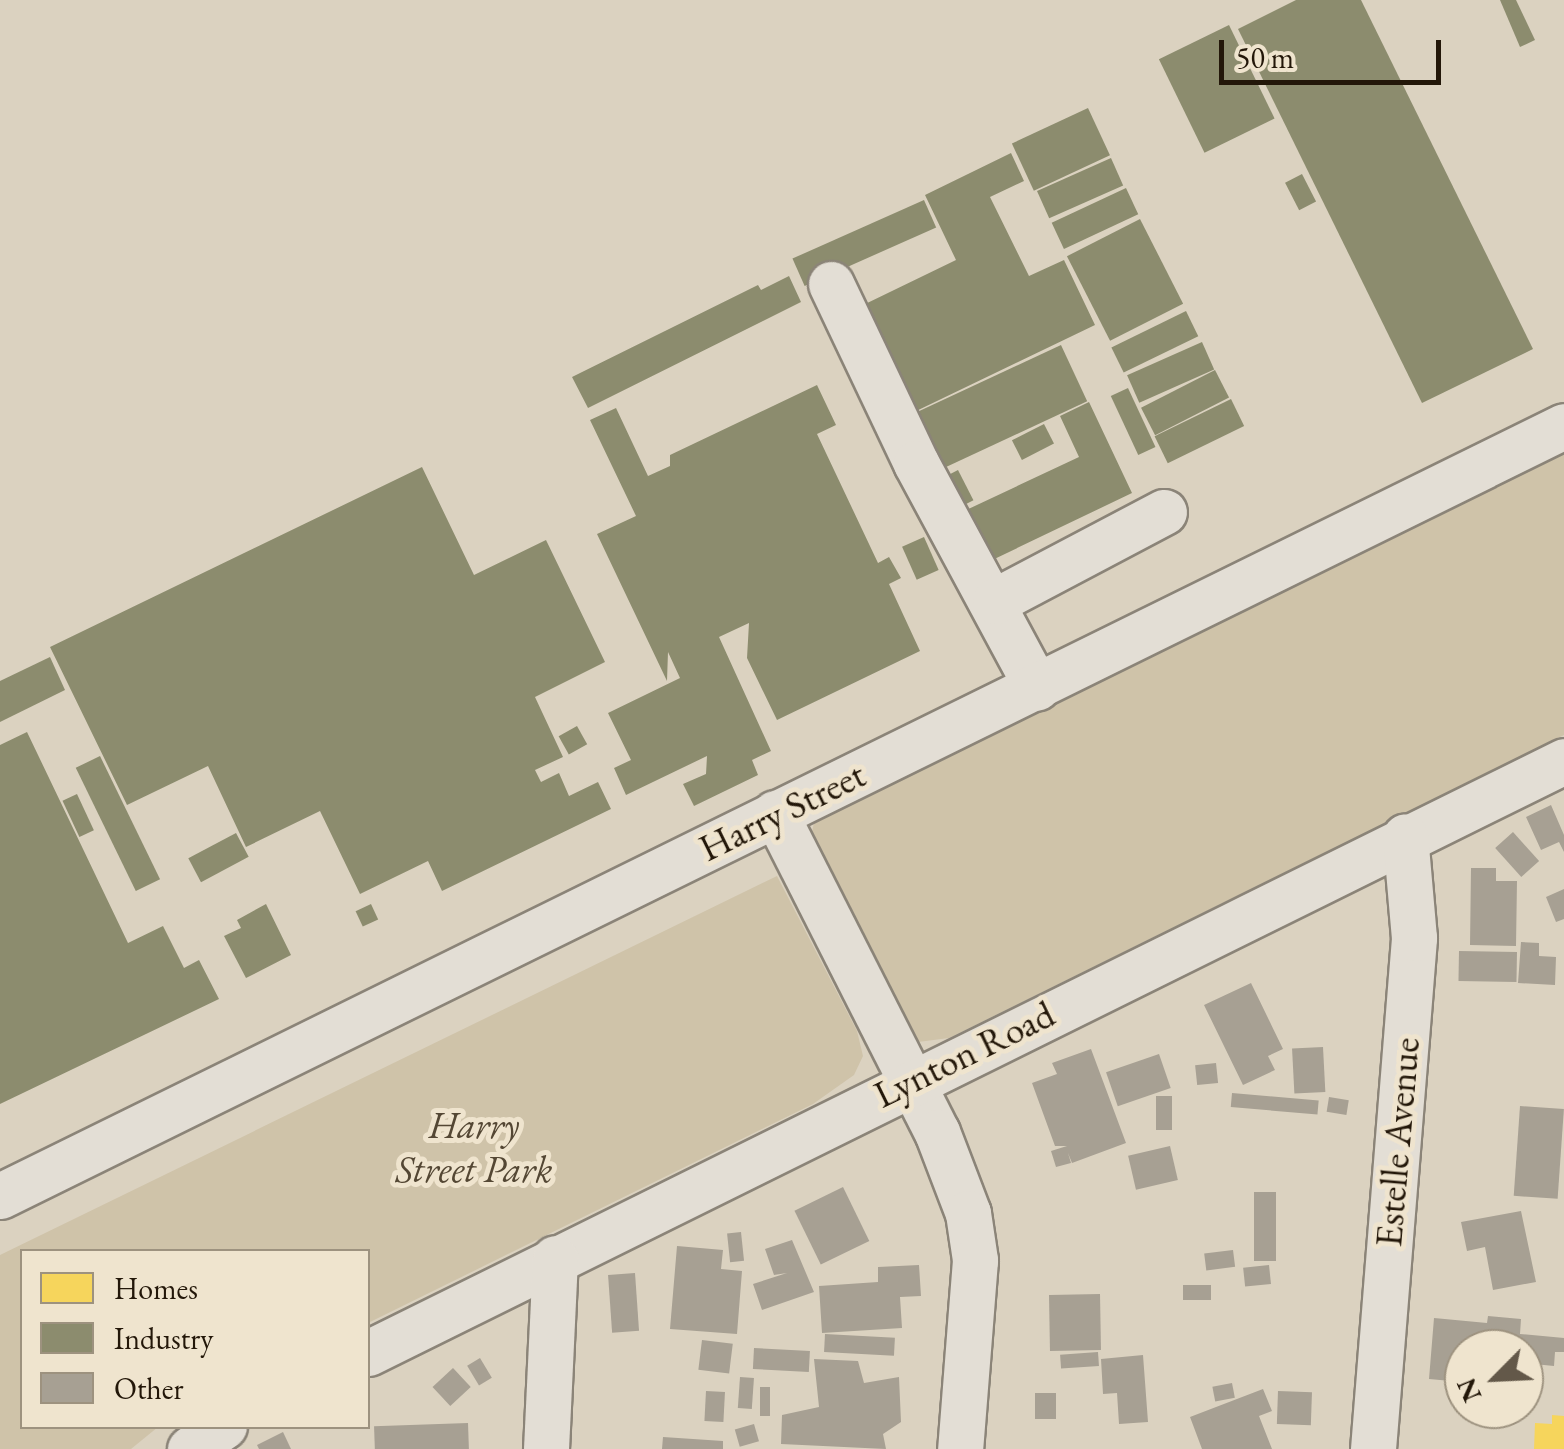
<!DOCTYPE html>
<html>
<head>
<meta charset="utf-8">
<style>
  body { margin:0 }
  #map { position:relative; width:1564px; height:1449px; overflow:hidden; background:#dbd2c0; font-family:"EB Garamond",serif }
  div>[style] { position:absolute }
  .green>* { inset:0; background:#cfc3a9 }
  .homes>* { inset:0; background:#f6d55c }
  .industry>* { inset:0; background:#8c8c6e; transform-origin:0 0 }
  .building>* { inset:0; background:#a7a093; transform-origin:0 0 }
  .roads { filter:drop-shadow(2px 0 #8b8478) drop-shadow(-2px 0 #8b8478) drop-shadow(0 2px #8b8478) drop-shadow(0 -2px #8b8478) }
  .minor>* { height:45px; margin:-22.5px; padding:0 22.5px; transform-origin:22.5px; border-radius:22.5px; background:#e3ded5 }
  span { translate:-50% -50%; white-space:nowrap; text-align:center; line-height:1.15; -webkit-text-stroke:10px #efe4ce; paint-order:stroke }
  .street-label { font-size:38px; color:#231709 }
  .park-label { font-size:38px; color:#544734; font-style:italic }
  .legend { position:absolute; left:20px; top:1249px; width:350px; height:180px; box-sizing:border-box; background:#efe4ce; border:2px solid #9d927f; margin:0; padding:12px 18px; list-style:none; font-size:30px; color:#231709 }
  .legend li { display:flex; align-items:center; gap:20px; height:50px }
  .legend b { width:50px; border:2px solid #9d927f }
  .north { position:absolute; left:1444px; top:1329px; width:100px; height:100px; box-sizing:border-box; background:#efe4ce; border:2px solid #9d927f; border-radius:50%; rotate:246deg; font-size:28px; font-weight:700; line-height:40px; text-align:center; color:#231709 }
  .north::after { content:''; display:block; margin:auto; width:35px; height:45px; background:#635849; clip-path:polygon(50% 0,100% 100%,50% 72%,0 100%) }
  .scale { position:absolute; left:1219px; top:40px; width:222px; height:45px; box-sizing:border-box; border:5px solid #231709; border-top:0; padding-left:12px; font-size:30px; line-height:35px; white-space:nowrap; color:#231709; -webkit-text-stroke:8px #efe4ce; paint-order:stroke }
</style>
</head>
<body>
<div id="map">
  <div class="green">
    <div style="clip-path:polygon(1564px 446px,1564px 735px,949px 1038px,918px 1042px,899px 1025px,810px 841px,815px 818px)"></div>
    <div style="clip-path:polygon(777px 876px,857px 1031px,863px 1056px,854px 1075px,813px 1104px,368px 1323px,368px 1252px,22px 1252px,22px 1426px,158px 1427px,131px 1449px,0 1449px,0 1255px)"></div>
  </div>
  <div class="homes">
    <div style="clip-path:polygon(1552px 1415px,1564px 1416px,1564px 1449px,1534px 1449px,1535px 1423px,1552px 1424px)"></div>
  </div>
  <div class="industry">
    <div style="clip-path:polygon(1296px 0,1361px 0,1533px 349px,1422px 403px,1238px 29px)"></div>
    <div style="clip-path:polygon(1500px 0,1516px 0,1535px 40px,1520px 47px)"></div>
    <div style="left:1229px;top:25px;width:104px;height:78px;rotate:64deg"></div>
    <div style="left:1088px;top:108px;width:52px;height:84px;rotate:65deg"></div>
    <div style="clip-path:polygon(1011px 153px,1024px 181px,990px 197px,1029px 276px,1064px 260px,1095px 325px,910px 414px,859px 307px,956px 260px,925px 195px)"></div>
    <div style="left:1111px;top:158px;width:30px;height:81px;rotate:66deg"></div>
    <div style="left:1302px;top:174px;width:31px;height:19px;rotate:63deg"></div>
    <div style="left:1126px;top:188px;width:29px;height:82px;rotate:65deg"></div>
    <div style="left:924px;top:200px;width:30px;height:144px;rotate:66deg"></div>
    <div style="left:1140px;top:219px;width:95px;height:82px;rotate:63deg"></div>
    <div style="clip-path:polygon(789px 276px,801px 302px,588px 408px,572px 377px,758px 285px,761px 290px)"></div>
    <div style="left:1186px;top:311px;width:28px;height:83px;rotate:64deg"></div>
    <div style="left:1202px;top:342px;width:30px;height:82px;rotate:66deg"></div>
    <div style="left:1061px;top:345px;width:62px;height:180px;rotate:65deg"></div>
    <div style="left:1215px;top:370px;width:31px;height:83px;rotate:63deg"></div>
    <div style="clip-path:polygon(817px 385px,836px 425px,817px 434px,878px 563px,889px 557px,901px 578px,889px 584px,920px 651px,777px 720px,747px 658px,749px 623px,719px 637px,771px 751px,752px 760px,758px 775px,694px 806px,683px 784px,706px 774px,707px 756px,626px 795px,614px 768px,631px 760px,608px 713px,680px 678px,668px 652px,667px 681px,597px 534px,636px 516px,590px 420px,616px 408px,648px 476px,670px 466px,670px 455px)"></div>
    <div style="left:1128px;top:388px;width:65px;height:19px;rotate:65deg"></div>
    <div style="left:1231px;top:399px;width:30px;height:85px;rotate:64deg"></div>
    <div style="clip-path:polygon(1089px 402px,1132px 493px,986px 563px,962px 512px,1079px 457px,1060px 416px)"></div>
    <div style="left:1044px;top:424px;width:22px;height:36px;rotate:63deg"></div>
    <div style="clip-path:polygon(422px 467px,474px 575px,546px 540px,605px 662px,535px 697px,563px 757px,535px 770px,541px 782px,559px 773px,569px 796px,598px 782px,611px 809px,442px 891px,428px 861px,360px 894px,320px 811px,246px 847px,208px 766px,127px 805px,50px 647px)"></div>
    <div style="left:958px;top:470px;width:34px;height:18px;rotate:63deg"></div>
    <div style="left:924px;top:537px;width:36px;height:24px;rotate:66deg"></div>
    <div style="clip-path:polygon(50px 657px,65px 690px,0 722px,0 681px)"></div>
    <div style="left:577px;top:726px;width:21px;height:21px;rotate:61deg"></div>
    <div style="clip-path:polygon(27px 732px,128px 943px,163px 926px,184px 968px,199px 960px,219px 999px,0 1104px,0 745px)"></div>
    <div style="left:100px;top:756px;width:137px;height:27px;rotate:64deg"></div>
    <div style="left:77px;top:794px;width:40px;height:16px;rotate:65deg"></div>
    <div style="left:236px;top:833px;width:27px;height:54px;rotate:62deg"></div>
    <div style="clip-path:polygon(266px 904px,291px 955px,246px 978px,224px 936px,241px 928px,237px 920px)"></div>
    <div style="left:371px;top:904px;width:17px;height:17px;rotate:65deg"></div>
  </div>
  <div class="building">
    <div style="clip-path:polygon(1551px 805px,1564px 835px,1564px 852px,1559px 842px,1541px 850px,1526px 817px)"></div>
    <div style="left:1513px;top:832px;width:39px;height:24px;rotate:48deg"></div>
    <div style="clip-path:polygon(1471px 868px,1496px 868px,1496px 881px,1517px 881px,1516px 946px,1470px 945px)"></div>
    <div style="clip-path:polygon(1564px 889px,1564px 919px,1556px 922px,1546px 897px)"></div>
    <div style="clip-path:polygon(1521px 942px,1539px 943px,1539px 956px,1556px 957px,1555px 985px,1518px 983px)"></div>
    <div style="left:1459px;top:951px;width:58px;height:30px;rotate:1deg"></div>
    <div style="clip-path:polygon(1251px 983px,1283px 1049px,1268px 1056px,1275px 1070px,1243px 1085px,1204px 1005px)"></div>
    <div style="left:1323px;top:1047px;width:45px;height:31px;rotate:87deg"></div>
    <div style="clip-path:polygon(1091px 1049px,1126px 1143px,1072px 1163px,1068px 1153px,1071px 1163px,1056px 1167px,1051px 1151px,1067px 1146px,1055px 1146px,1032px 1083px,1057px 1074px,1052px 1063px)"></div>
    <div style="left:1159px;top:1054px;width:36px;height:56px;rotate:71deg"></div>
    <div style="left:1216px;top:1063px;width:20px;height:21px;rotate:84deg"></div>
    <div style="left:1232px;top:1093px;width:87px;height:14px;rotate:5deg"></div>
    <div style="left:1156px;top:1096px;width:16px;height:34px"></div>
    <div style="left:1329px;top:1097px;width:20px;height:15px;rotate:9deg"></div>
    <div style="left:1520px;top:1106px;width:44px;height:90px;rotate:4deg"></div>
    <div style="left:1170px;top:1146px;width:35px;height:43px;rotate:77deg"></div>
    <div style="left:843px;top:1187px;width:60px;height:54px;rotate:64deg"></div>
    <div style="left:1254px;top:1192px;width:22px;height:69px"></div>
    <div style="clip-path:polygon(1521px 1211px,1536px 1282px,1493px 1290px,1485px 1247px,1467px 1251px,1461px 1222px)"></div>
    <div style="left:741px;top:1232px;width:29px;height:14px;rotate:84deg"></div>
    <div style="clip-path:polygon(792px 1240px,814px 1292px,762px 1310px,753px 1284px,787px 1273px,774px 1275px,765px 1249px)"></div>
    <div style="clip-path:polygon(677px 1246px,723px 1250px,721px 1269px,742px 1271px,737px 1334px,670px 1329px)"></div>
    <div style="left:1233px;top:1250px;width:17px;height:29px;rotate:83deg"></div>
    <div style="clip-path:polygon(919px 1265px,921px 1296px,900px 1297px,902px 1328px,822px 1333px,819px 1286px,878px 1282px,878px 1267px)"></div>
    <div style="left:1269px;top:1265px;width:19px;height:26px;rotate:84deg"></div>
    <div style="left:635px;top:1273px;width:58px;height:27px;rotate:86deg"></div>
    <div style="left:1183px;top:1285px;width:28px;height:15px"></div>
    <div style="left:1100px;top:1294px;width:56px;height:51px;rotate:89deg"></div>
    <div style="clip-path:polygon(1488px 1316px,1521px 1319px,1520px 1334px,1564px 1338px,1564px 1352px,1555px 1352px,1554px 1366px,1524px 1363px,1524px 1349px,1464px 1349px,1453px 1353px,1451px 1381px,1429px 1379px,1434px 1318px,1487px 1323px)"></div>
    <div style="left:825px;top:1334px;width:70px;height:18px;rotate:3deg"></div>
    <div style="left:702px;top:1340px;width:31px;height:30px;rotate:7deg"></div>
    <div style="left:754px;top:1348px;width:56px;height:21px;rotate:3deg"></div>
    <div style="left:1098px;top:1352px;width:14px;height:38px;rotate:86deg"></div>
    <div style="clip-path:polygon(1143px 1355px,1148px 1422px,1119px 1424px,1117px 1393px,1103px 1394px,1101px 1359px)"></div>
    <div style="left:480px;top:1358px;width:23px;height:15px;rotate:59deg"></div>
    <div style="clip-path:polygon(814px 1359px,858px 1361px,864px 1383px,899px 1377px,901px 1422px,883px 1434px,886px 1449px,781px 1444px,782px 1415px,819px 1407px)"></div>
    <div style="left:453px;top:1368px;width:26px;height:28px;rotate:47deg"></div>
    <div style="left:740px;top:1377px;width:14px;height:31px;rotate:4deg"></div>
    <div style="left:1232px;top:1383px;width:15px;height:20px;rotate:79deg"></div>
    <div style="left:760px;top:1387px;width:10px;height:29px"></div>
    <div style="clip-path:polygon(1263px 1389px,1272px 1411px,1259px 1416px,1272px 1449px,1202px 1449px,1190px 1417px)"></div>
    <div style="left:706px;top:1391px;width:19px;height:30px;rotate:3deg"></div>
    <div style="left:1278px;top:1391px;width:34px;height:33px;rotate:2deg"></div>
    <div style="left:1035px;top:1393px;width:21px;height:26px"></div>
    <div style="left:468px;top:1423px;width:26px;height:94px;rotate:88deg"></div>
    <div style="left:754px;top:1424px;width:18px;height:20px;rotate:74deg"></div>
    <div style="clip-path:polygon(283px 1432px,291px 1449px,259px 1449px,257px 1445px)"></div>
    <div style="clip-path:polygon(663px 1437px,723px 1441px,723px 1449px,662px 1449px)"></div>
  </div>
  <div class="roads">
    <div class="minor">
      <div style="left:831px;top:284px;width:198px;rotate:64.6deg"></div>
      <div style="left:916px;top:463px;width:255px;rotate:61.7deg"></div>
      <div style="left:995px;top:601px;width:191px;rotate:-27.8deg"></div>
      <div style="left:775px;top:813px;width:358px;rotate:63.1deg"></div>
      <div style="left:937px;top:1132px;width:87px;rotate:69.1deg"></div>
      <div style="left:968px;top:1213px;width:48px;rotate:81.5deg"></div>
      <div style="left:975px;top:1260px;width:190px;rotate:94.5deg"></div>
      <div style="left:0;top:1196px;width:1743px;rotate:-26.21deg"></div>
      <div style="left:368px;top:1353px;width:1334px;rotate:-26.33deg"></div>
      <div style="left:190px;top:1449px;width:41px;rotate:-34.1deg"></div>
      <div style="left:546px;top:1449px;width:191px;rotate:-87.3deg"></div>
      <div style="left:1373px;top:1449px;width:513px;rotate:-85.41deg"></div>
      <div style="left:1414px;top:938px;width:102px;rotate:-95deg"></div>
    </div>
  </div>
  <div class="street-label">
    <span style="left:782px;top:811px;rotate:-26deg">Harry Street</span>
    <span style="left:964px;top:1054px;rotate:-26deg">Lynton Road</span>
    <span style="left:1397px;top:1142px;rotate:-85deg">Estelle Avenue</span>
  </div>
  <div class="park-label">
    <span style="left:474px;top:1147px">Harry<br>Street Park</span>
  </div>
  <ul class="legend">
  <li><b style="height:28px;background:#f6d55c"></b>Homes</li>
  <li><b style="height:28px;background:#8c8c6e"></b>Industry</li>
  <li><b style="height:28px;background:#a7a093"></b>Other</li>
  </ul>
  <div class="north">N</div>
  <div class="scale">50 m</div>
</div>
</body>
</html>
